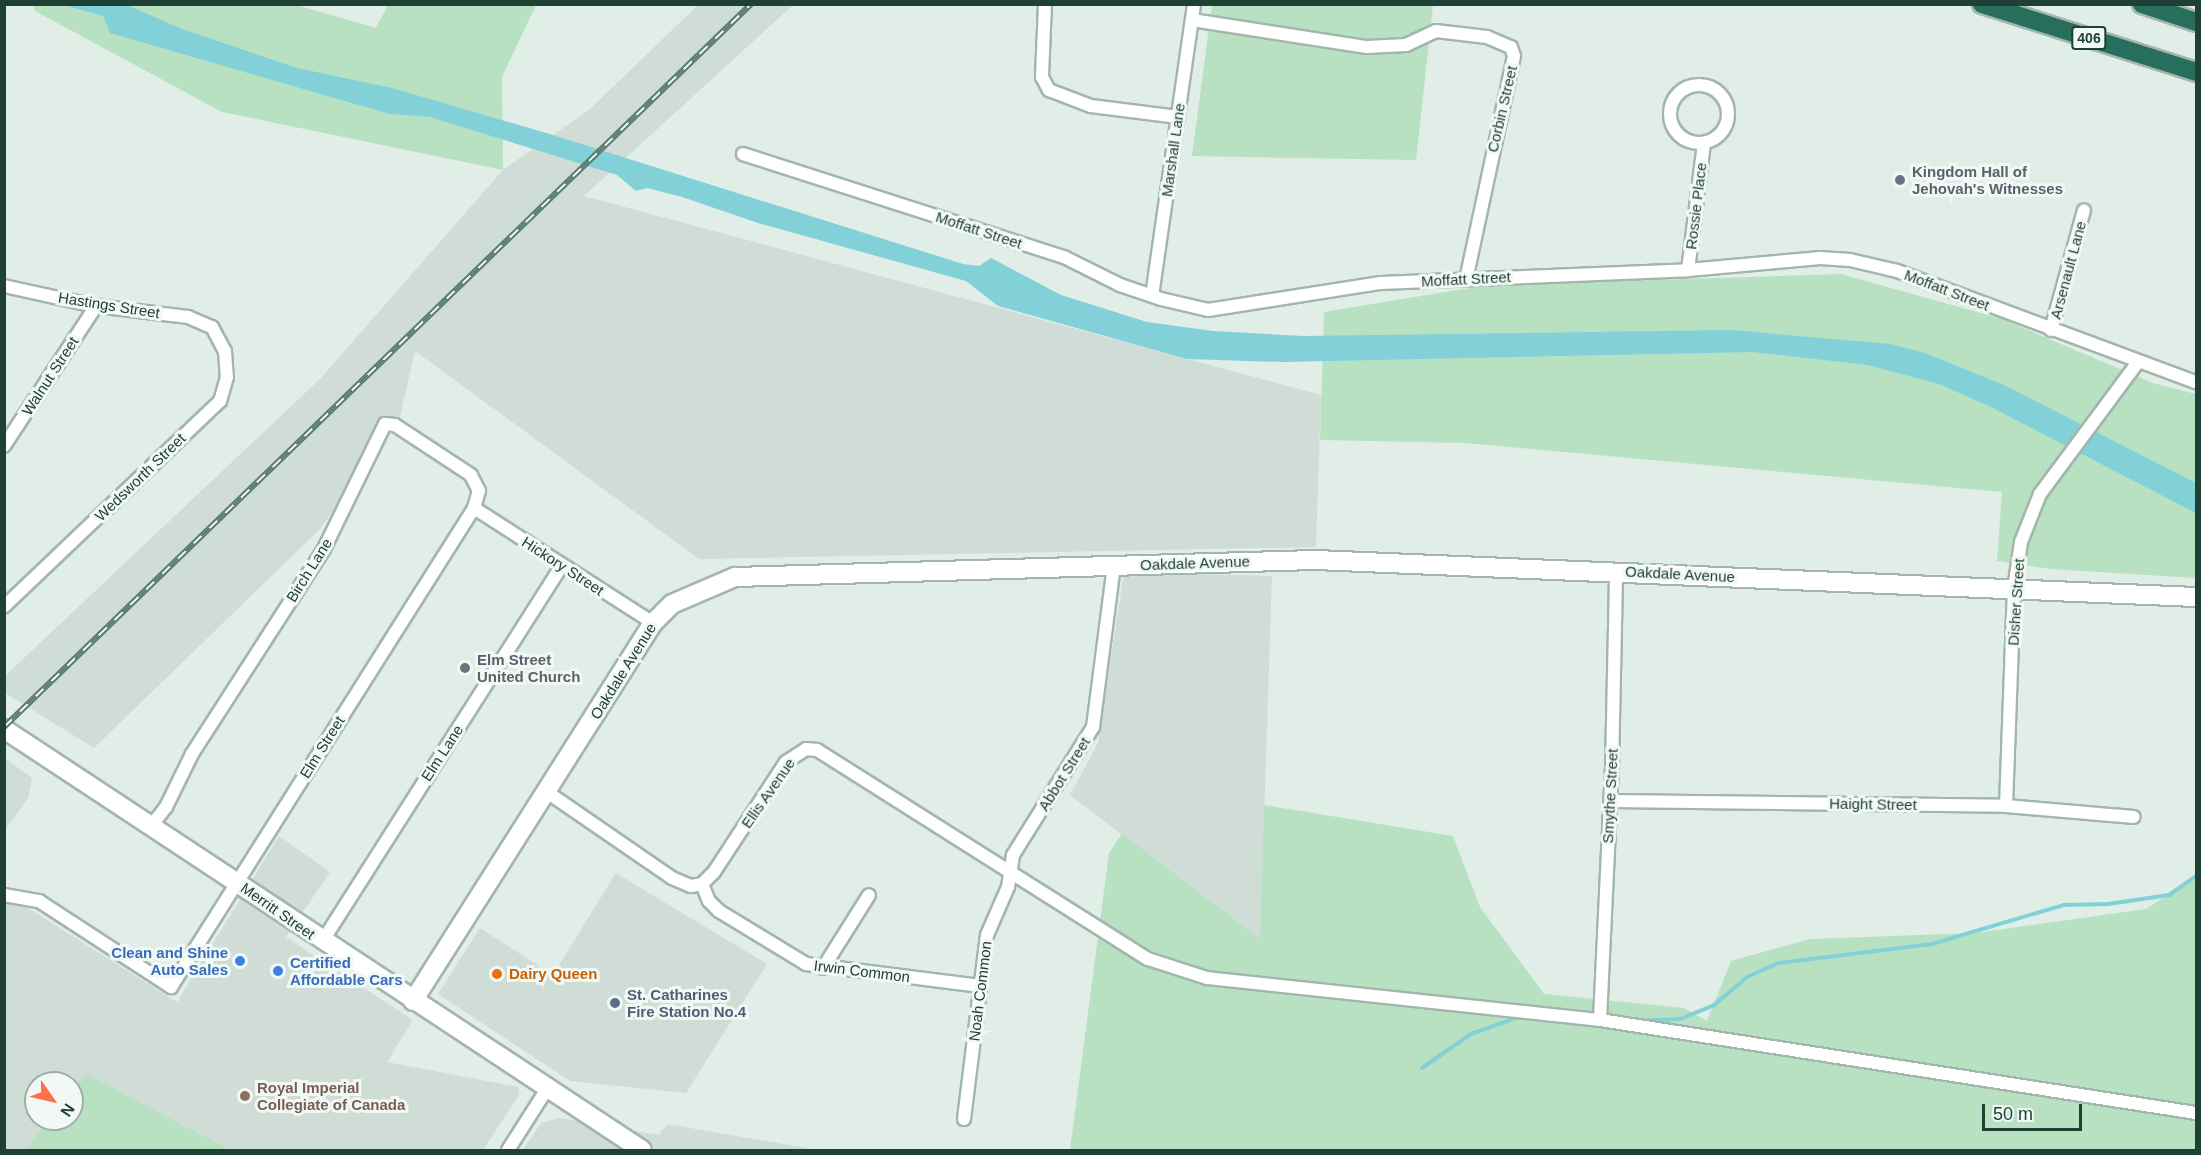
<!DOCTYPE html>
<html>
<head>
<meta charset="utf-8">
<style>
  body { margin:0 }
  #map { position:relative; width:2201px; height:1155px; overflow:hidden; background:#e1ede7; font-family:Arial,sans-serif }
  div>[style] { position:absolute }
  .built>* { inset:0; background:#cfddd6 }
  .green>* { inset:0; background:#b7e1c0 }
  .water>* { inset:0; background:#82d1d9 }
  .stream>* { height:4px; margin:-2px; padding:0 2px; transform-origin:2px; border-radius:2px; background:#82d1d9 }
  .roads { filter:drop-shadow(2px 0 #a3b6ae) drop-shadow(-2px 0 #a3b6ae) drop-shadow(0 2px #a3b6ae) drop-shadow(0 -2px #a3b6ae) }
  .street>* { height:12px; margin:-6px; padding:0 6px; transform-origin:6px; border-radius:6px; background:#fff }
  .street>.ring { margin:-6px; padding:0; box-sizing:content-box; background:none; border:12px solid #fff; border-radius:50% }
  .secondary>* { height:18px; margin:-9px; padding:0 9px; transform-origin:9px; border-radius:9px; background:#fff }
  .highway>* { height:18px; margin:-9px; padding:0 9px; transform-origin:9px; border-radius:9px; background:#276f5c }
  .rail>* { height:6px; margin-top:-3px; transform-origin:0; background:repeating-linear-gradient(90deg,#f2f9f5 0 11px,#597b70 0 22px); box-sizing:border-box; border-block:2px solid #597b70 }
  .dots>* { width:16px; height:16px; translate:-50% -50%; box-sizing:border-box; border:3px solid #f2f9f5; border-radius:50% }
  span { translate:-50% -50%; white-space:nowrap; text-align:center; line-height:1.15; -webkit-text-stroke:6px #f2f9f5; paint-order:stroke }
  .shield-label span { padding:2px 4px; background:#f2f9f5; border:2px solid; border-radius:4px; -webkit-text-stroke-width:0 }
  .shield-label { font-size:14px; color:#1f4035; font-weight:700 }
  .street-label { font-size:15px; color:#1f4035 }
  .worship-label { font-size:15px; color:#5b616d; font-weight:700 }
  .left { translate:0 -50%; text-align:left }
  .shop-label { font-size:15px; color:#366cbe; font-weight:700 }
  .right { translate:-100% -50%; text-align:right }
  .food-label { font-size:15px; color:#c56008; font-weight:700 }
  .service-label { font-size:15px; color:#4e5e75; font-weight:700 }
  .education-label { font-size:15px; color:#785e54; font-weight:700 }
  .frame { position:absolute; inset:0; border:6px solid #1f4035; pointer-events:none }
  .north { position:absolute; left:24px; top:1071px; width:60px; height:60px; box-sizing:border-box; background:#f2f9f5; border:2px solid #9eafa8; border-radius:50%; rotate:124deg; font-size:16px; font-weight:700; line-height:24px; text-align:center; color:#1f4035 }
  .north::after { content:''; display:block; margin:auto; width:21px; height:27px; background:#ff6e4d; clip-path:polygon(50% 0,100% 100%,50% 72%,0 100%) }
  .scale { position:absolute; left:1982px; top:1104px; width:100px; height:27px; box-sizing:border-box; border:3px solid #1f4035; border-top:0; padding-left:8px; font-size:18px; line-height:21px; white-space:nowrap; color:#1f4035; -webkit-text-stroke:4px #f2f9f5; paint-order:stroke }
</style>
</head>
<body>
<div id="map">
  <div class="built">
    <div style="clip-path:polygon(698px 5px,793px 5px,584px 196px,1321px 395px,1316px 547px,699px 559px,415px 351px,400px 417px,320px 529px,94px 748px,5px 693px,5px 676px,321px 378px,503px 170px,590px 109px)"></div>
    <div style="clip-path:polygon(1124px 572px,1272px 576px,1260px 940px,1070px 795px,1098px 743px)"></div>
    <div style="clip-path:polygon(5px 758px,32px 778px,28px 798px,5px 830px)"></div>
    <div style="clip-path:polygon(evenodd,279px 836px,330px 872px,286px 937px,413px 1020px,387px 1062px,518px 1087px,519px 1095px,483px 1150px,5px 1150px,4px 893px,177px 1002px,279px 836px,36px 1083px,72px 1083px,72px 1119px,36px 1119px,36px 1083px)"></div>
    <div style="clip-path:polygon(616px 873px,767px 964px,686px 1093px,570px 1081px,438px 994px,480px 928px,553px 975px)"></div>
    <div style="clip-path:polygon(559px 1118px,659px 1135px,667px 1124px,818px 1150px,523px 1150px,541px 1123px)"></div>
  </div>
  <div class="green">
    <div style="clip-path:polygon(33px 5px,296px 5px,376px 28px,388px 5px,536px 5px,502px 77px,503px 170px,222px 112px,35px 11px)"></div>
    <div style="clip-path:polygon(1212px 5px,1433px 5px,1416px 160px,1192px 156px)"></div>
    <div style="clip-path:polygon(1841px 274px,2002px 319px,2153px 383px,2196px 394px,2196px 578px,2050px 569px,1997px 561px,2002px 492px,1466px 443px,1320px 440px,1324px 312px,1488px 285px)"></div>
    <div style="clip-path:polygon(1264px 805px,1453px 836px,1480px 907px,1544px 994px,1684px 1008px,1707px 1021px,1731px 961px,1810px 939px,1975px 933px,2146px 909px,2196px 877px,2196px 1150px,1070px 1150px,1109px 853px,1122px 834px,1260px 939px)"></div>
    <div style="clip-path:polygon(88px 1075px,230px 1150px,27px 1150px,48px 1119px,72px 1119px,72px 1085px)"></div>
  </div>
  <div class="water">
    <div style="clip-path:polygon(64px 5px,127px 5px,182px 29px,297px 68px,392px 88px,553px 135px,963px 264px,979px 266px,991px 258px,1061px 295px,1147px 322px,1213px 331px,1304px 336px,1731px 330px,1890px 344px,1925px 353px,2006px 386px,2196px 483px,2196px 513px,1989px 406px,1939px 384px,1868px 365px,1753px 352px,1283px 362px,1187px 359px,998px 306px,966px 281px,758px 223px,682px 197px,647px 188px,636px 191px,617px 175px,430px 117px,390px 114px,110px 33px,103px 16px)"></div>
  </div>
  <div class="stream">
    <div style="left:1638px;top:1021px;width:42px;rotate:-2.7deg"></div>
    <div style="left:1680px;top:1019px;width:37px;rotate:-22deg"></div>
    <div style="left:1714px;top:1005px;width:43px;rotate:-40.3deg"></div>
    <div style="left:1747px;top:977px;width:35px;rotate:-24deg"></div>
    <div style="left:1779px;top:963px;width:154px;rotate:-7.1deg"></div>
    <div style="left:1932px;top:944px;width:138px;rotate:-16.5deg"></div>
    <div style="left:2064px;top:905px;width:44px;rotate:-1.3deg"></div>
    <div style="left:2108px;top:904px;width:62px;rotate:-8.4deg"></div>
    <div style="left:2169px;top:895px;width:33px;rotate:-35deg"></div>
    <div style="left:1422px;top:1068px;width:60px;rotate:-34.8deg"></div>
    <div style="left:1471px;top:1034px;width:53px;rotate:-19.8deg"></div>
  </div>
  <div class="roads">
    <div class="street">
      <div style="left:1045px;top:4px;width:73px;rotate:92.4deg"></div>
      <div style="left:1042px;top:77px;width:15px;rotate:62deg"></div>
      <div style="left:1049px;top:90px;width:45px;rotate:20.9deg"></div>
      <div style="left:1091px;top:106px;width:88px;rotate:7.2deg"></div>
      <div style="left:1192px;top:20px;width:177px;rotate:8.8deg"></div>
      <div style="left:1367px;top:47px;width:39px;rotate:-3deg"></div>
      <div style="left:1406px;top:45px;width:33px;rotate:-25deg"></div>
      <div style="left:1436px;top:31px;width:51px;rotate:6.7deg"></div>
      <div style="left:1487px;top:37px;width:26px;rotate:23deg"></div>
      <div style="left:1511px;top:47px;width:9px;rotate:72deg"></div>
      <div style="left:1514px;top:56px;width:228px;rotate:102.1deg"></div>
      <div class="ring" style="left:1670px;top:85px;width:46px;height:46px"></div>
      <div style="left:743px;top:154px;width:337px;rotate:17.8deg"></div>
      <div style="left:1064px;top:257px;width:63px;rotate:26.6deg"></div>
      <div style="left:1120px;top:285px;width:43px;rotate:18.9deg"></div>
      <div style="left:1161px;top:299px;width:48px;rotate:13.2deg"></div>
      <div style="left:1208px;top:310px;width:175px;rotate:-8.9deg"></div>
      <div style="left:1381px;top:283px;width:307px;rotate:-2.4deg"></div>
      <div style="left:1688px;top:270px;width:133px;rotate:-5.2deg"></div>
      <div style="left:1820px;top:258px;width:30px;rotate:4deg"></div>
      <div style="left:1850px;top:260px;width:48px;rotate:13.2deg"></div>
      <div style="left:1897px;top:271px;width:319px;rotate:20.4deg"></div>
      <div style="left:1688px;top:270px;width:128px;rotate:-82.8deg"></div>
      <div style="left:4px;top:286px;width:94px;rotate:12.3deg"></div>
      <div style="left:96px;top:306px;width:93px;rotate:6.8deg"></div>
      <div style="left:188px;top:317px;width:26px;rotate:23deg"></div>
      <div style="left:212px;top:327px;width:27px;rotate:62deg"></div>
      <div style="left:225px;top:351px;width:26px;rotate:86deg"></div>
      <div style="left:227px;top:377px;width:25px;rotate:106deg"></div>
      <div style="left:220px;top:401px;width:298px;rotate:136.4deg"></div>
      <div style="left:1152px;top:296px;width:295px;rotate:-81.8deg"></div>
      <div style="left:2051px;top:330px;width:124px;rotate:-74.6deg"></div>
      <div style="left:4px;top:446px;width:168px;rotate:-56.7deg"></div>
      <div style="left:474px;top:508px;width:213px;rotate:32.7deg"></div>
      <div style="left:547px;top:792px;width:152px;rotate:34.5deg"></div>
      <div style="left:672px;top:878px;width:21px;rotate:23deg"></div>
      <div style="left:691px;top:886px;width:11px;rotate:-10deg"></div>
      <div style="left:702px;top:884px;width:17px;rotate:-45deg"></div>
      <div style="left:714px;top:872px;width:131px;rotate:-56.8deg"></div>
      <div style="left:786px;top:762px;width:24px;rotate:-33deg"></div>
      <div style="left:806px;top:749px;width:11px;rotate:5deg"></div>
      <div style="left:817px;top:750px;width:391px;rotate:32.3deg"></div>
      <div style="left:1148px;top:959px;width:62px;rotate:17.9deg"></div>
      <div style="left:1207px;top:978px;width:395px;rotate:6.1deg"></div>
      <div style="left:1600px;top:1020px;width:603px;rotate:8.87deg"></div>
      <div style="left:1611px;top:801px;width:395px;rotate:0.7deg"></div>
      <div style="left:2006px;top:806px;width:128px;rotate:4.9deg"></div>
      <div style="left:2006px;top:806px;width:217px;rotate:-87.9deg"></div>
      <div style="left:2014px;top:589px;width:48px;rotate:-81.5deg"></div>
      <div style="left:2021px;top:542px;width:52px;rotate:-68.4deg"></div>
      <div style="left:2040px;top:494px;width:164px;rotate:-53.4deg"></div>
      <div style="left:702px;top:884px;width:18px;rotate:68deg"></div>
      <div style="left:709px;top:901px;width:14px;rotate:45deg"></div>
      <div style="left:719px;top:911px;width:102px;rotate:31.3deg"></div>
      <div style="left:806px;top:964px;width:176px;rotate:7.2deg"></div>
      <div style="left:4px;top:895px;width:36px;rotate:10deg"></div>
      <div style="left:39px;top:901px;width:158px;rotate:33.1deg"></div>
      <div style="left:171px;top:987px;width:567px;rotate:-57.68deg"></div>
      <div style="left:474px;top:508px;width:18px;rotate:-74deg"></div>
      <div style="left:479px;top:491px;width:18px;rotate:-117deg"></div>
      <div style="left:471px;top:475px;width:91px;rotate:-146.7deg"></div>
      <div style="left:395px;top:425px;width:10px;rotate:-174deg"></div>
      <div style="left:385px;top:424px;width:139px;rotate:116deg"></div>
      <div style="left:324px;top:549px;width:244px;rotate:122.8deg"></div>
      <div style="left:192px;top:754px;width:59px;rotate:116.1deg"></div>
      <div style="left:166px;top:807px;width:23px;rotate:128deg"></div>
      <div style="left:322px;top:942px;width:447px;rotate:-57.5deg"></div>
      <div style="left:823px;top:968px;width:86px;rotate:-57.8deg"></div>
      <div style="left:1600px;top:1020px;width:251px;rotate:-87.3deg"></div>
      <div style="left:1612px;top:769px;width:198px;rotate:-88.8deg"></div>
      <div style="left:964px;top:1119px;width:185px;rotate:-82.9deg"></div>
      <div style="left:987px;top:935px;width:52px;rotate:-66.4deg"></div>
      <div style="left:1008px;top:887px;width:32px;rotate:-81deg"></div>
      <div style="left:1013px;top:855px;width:151px;rotate:-58deg"></div>
      <div style="left:1093px;top:727px;width:162px;rotate:-82.6deg"></div>
      <div style="left:508px;top:1150px;width:72px;rotate:-57.4deg"></div>
    </div>
    <div class="secondary">
      <div style="left:4px;top:729px;width:764px;rotate:33.42deg"></div>
      <div style="left:413px;top:1001px;width:448px;rotate:-57.6deg"></div>
      <div style="left:653px;top:623px;width:27px;rotate:-45deg"></div>
      <div style="left:672px;top:604px;width:69px;rotate:-23.2deg"></div>
      <div style="left:735px;top:577px;width:581px;rotate:-1.68deg"></div>
      <div style="left:1316px;top:560px;width:881px;rotate:2.41deg"></div>
    </div>
    <div class="highway">
      <div style="left:1982px;top:4px;width:225px;rotate:17.6deg"></div>
      <div style="left:2142px;top:4px;width:57px;rotate:18.4deg"></div>
    </div>
  </div>
  <div class="rail">
    <div style="left:4px;top:727px;width:1040px;rotate:-44.06deg"></div>
  </div>
  <div class="dots">
    <div style="left:1900px;top:180px;background:#6b7280"></div>
    <div style="left:465px;top:668px;background:#6b7280"></div>
    <div style="left:240px;top:961px;background:#3f7fe0"></div>
    <div style="left:278px;top:971px;background:#3f7fe0"></div>
    <div style="left:497px;top:974px;background:#e8710a"></div>
    <div style="left:615px;top:1003px;background:#5c6f8a"></div>
    <div style="left:245px;top:1096px;background:#8d6e63"></div>
  </div>
  <div class="shield-label">
    <span style="left:2089px;top:38px">406</span>
  </div>
  <div class="street-label">
    <span style="left:1502px;top:109px;rotate:-77deg">Corbin Street</span>
    <span style="left:1173px;top:150px;rotate:-82deg">Marshall Lane</span>
    <span style="left:1696px;top:206px;rotate:-83deg">Rossie Place</span>
    <span style="left:979px;top:230px;rotate:18deg">Moffatt Street</span>
    <span style="left:2068px;top:270px;rotate:-75deg">Arsenault Lane</span>
    <span style="left:1466px;top:279px;rotate:-3deg">Moffatt Street</span>
    <span style="left:1947px;top:290px;rotate:21deg">Moffatt Street</span>
    <span style="left:109px;top:305px;rotate:9deg">Hastings Street</span>
    <span style="left:50px;top:376px;rotate:-57deg">Walnut Street</span>
    <span style="left:140px;top:477px;rotate:-44deg">Wedsworth Street</span>
    <span style="left:1195px;top:563px;rotate:-2deg">Oakdale Avenue</span>
    <span style="left:563px;top:566px;rotate:33deg">Hickory Street</span>
    <span style="left:309px;top:570px;rotate:-58deg">Birch Lane</span>
    <span style="left:1680px;top:574px;rotate:3deg">Oakdale Avenue</span>
    <span style="left:2016px;top:602px;rotate:-86deg">Disher Street</span>
    <span style="left:623px;top:671px;rotate:-58deg">Oakdale Avenue</span>
    <span style="left:322px;top:747px;rotate:-58deg">Elm Street</span>
    <span style="left:442px;top:753px;rotate:-57deg">Elm Lane</span>
    <span style="left:1064px;top:774px;rotate:-58deg">Abbot Street</span>
    <span style="left:768px;top:793px;rotate:-55deg">Ellis Avenue</span>
    <span style="left:1610px;top:796px;rotate:-87deg">Smythe Street</span>
    <span style="left:1873px;top:804px;rotate:1deg">Haight Street</span>
    <span style="left:278px;top:911px;rotate:35deg">Merritt Street</span>
    <span style="left:862px;top:971px;rotate:7deg">Irwin Common</span>
    <span style="left:980px;top:991px;rotate:-83deg">Noah Common</span>
  </div>
  <div class="worship-label">
    <span class="left" style="left:1912px;top:180px">Kingdom Hall of<br>Jehovah's Witnesses</span>
    <span class="left" style="left:477px;top:668px">Elm Street<br>United Church</span>
  </div>
  <div class="shop-label">
    <span class="right" style="left:228px;top:961px">Clean and Shine<br>Auto Sales</span>
    <span class="left" style="left:290px;top:971px">Certified<br>Affordable Cars</span>
  </div>
  <div class="food-label">
    <span class="left" style="left:509px;top:974px">Dairy Queen</span>
  </div>
  <div class="service-label">
    <span class="left" style="left:627px;top:1003px">St. Catharines<br>Fire Station No.4</span>
  </div>
  <div class="education-label">
    <span class="left" style="left:257px;top:1096px">Royal Imperial<br>Collegiate of Canada</span>
  </div>
  <div class="frame"></div>
  <div class="north">N</div>
  <div class="scale">50 m</div>
</div>
</body>
</html>
